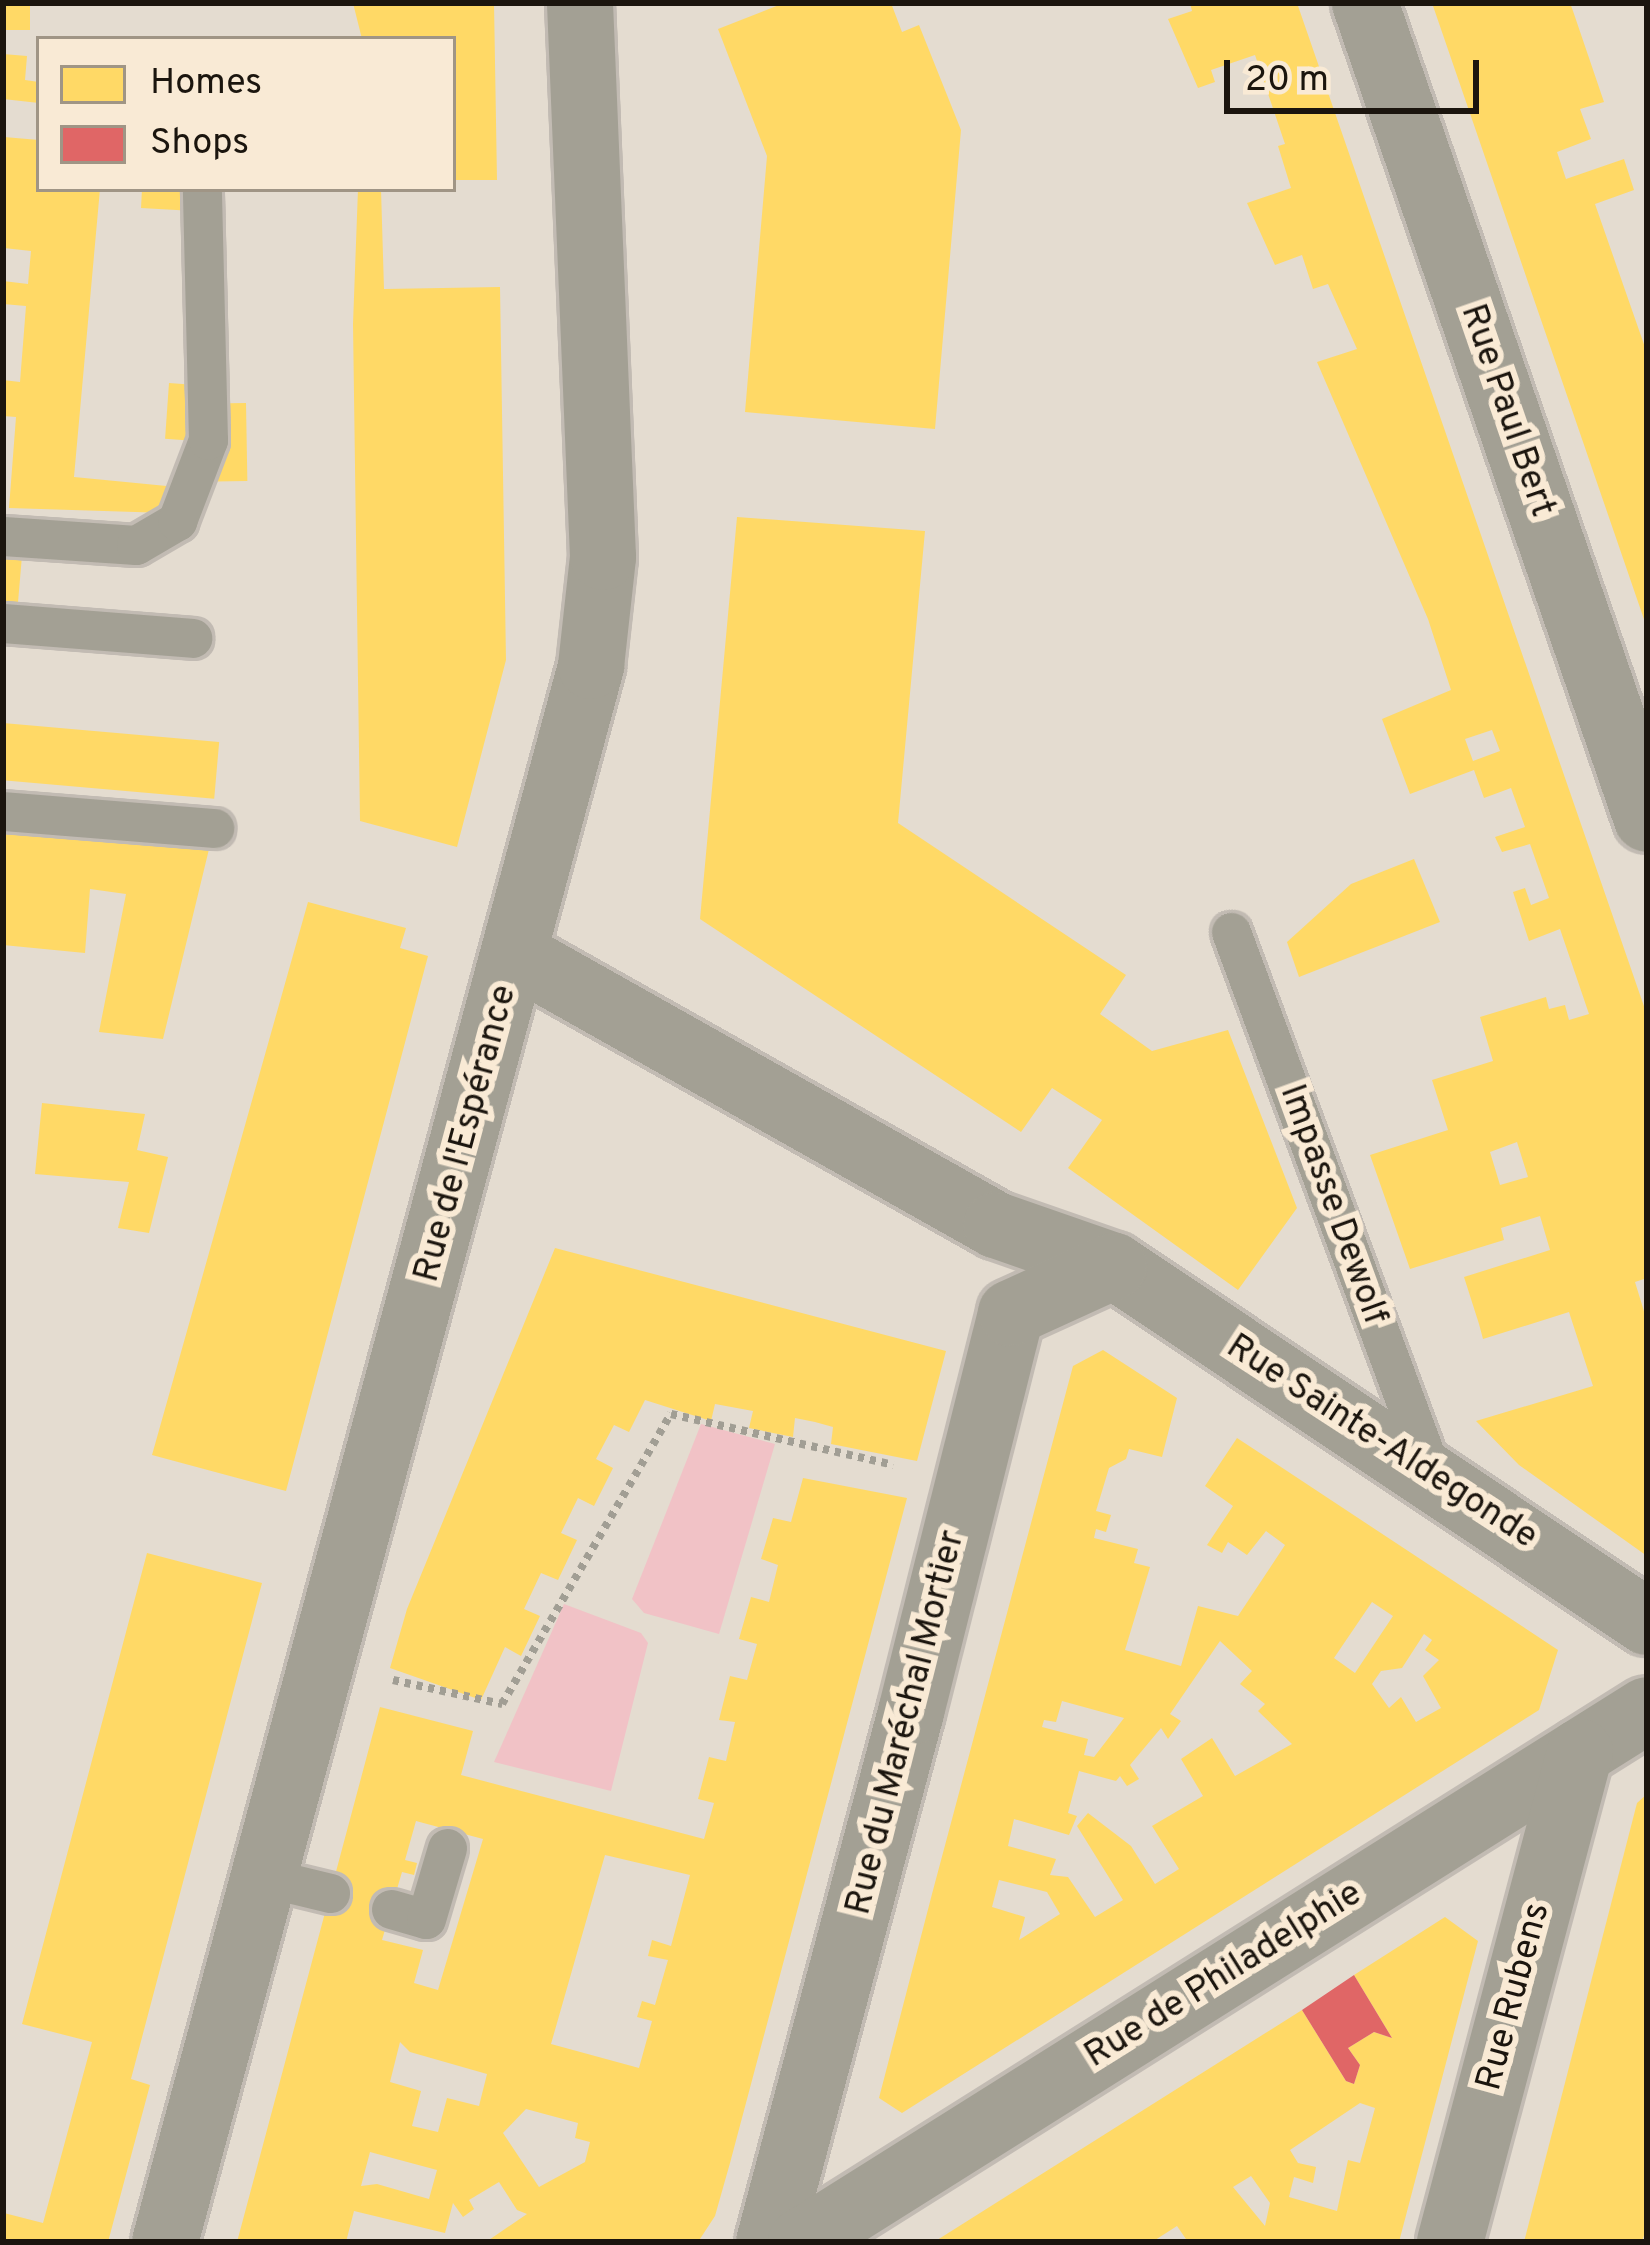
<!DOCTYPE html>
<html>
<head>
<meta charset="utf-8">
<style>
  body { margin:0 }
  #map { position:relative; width:1650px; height:2245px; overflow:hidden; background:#e4dcd0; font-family:Overpass,sans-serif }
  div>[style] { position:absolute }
  .green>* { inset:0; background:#f1c2c6 }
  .homes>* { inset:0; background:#ffd966; transform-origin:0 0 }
  .shops>* { inset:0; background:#e06666 }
  .path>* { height:8px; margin-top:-4px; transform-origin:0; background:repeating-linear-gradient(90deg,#a19e94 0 6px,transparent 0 12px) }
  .roads { filter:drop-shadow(3px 0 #c2bbb3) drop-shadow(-3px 0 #c2bbb3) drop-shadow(0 3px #c2bbb3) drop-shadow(0 -3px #c2bbb3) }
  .lane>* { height:39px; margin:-19.5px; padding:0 19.5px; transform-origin:19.5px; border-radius:19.5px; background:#a3a094 }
  .street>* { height:66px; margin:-33px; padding:0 33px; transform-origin:33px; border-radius:33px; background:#a3a094 }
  span { translate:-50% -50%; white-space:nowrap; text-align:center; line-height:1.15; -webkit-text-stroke:12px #f9ead5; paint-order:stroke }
  .street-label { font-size:36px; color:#1b150e }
  .frame { position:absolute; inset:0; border:6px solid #1b150e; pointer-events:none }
  .legend { position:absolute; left:36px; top:36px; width:420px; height:156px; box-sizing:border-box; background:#f9ead5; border:3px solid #a09585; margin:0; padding:15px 21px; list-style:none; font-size:36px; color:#1b150e }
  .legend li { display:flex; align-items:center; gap:24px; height:60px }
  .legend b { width:60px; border:3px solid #a09585 }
  .scale { position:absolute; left:1224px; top:60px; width:255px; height:54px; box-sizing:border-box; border:6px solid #1b150e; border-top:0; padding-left:15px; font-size:36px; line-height:42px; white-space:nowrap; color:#1b150e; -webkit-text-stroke:9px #f9ead5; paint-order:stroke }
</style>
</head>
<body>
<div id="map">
  <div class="green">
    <div style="clip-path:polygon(701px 1424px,775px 1444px,719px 1634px,644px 1613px,632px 1599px)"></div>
    <div style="clip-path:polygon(564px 1604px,641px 1633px,648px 1643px,611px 1791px,494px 1762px)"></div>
  </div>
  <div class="homes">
    <div style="left:3px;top:3px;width:27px;height:27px"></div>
    <div style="clip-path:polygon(353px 3px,494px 3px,497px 180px,453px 180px,453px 39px,362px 39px)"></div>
    <div style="clip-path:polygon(784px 3px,891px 3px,902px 32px,919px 25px,961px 130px,935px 429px,745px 412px,767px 156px,718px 29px)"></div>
    <div style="clip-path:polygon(evenodd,1190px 3px,1297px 3px,1647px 1015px,1647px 1278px,1635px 1282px,1647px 1321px,1647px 1556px,1519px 1465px,1476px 1421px,1593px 1386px,1569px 1312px,1483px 1339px,1479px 1324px,1464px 1277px,1550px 1250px,1540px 1216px,1501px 1228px,1504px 1240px,1410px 1269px,1370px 1155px,1448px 1130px,1432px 1080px,1493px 1061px,1480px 1017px,1546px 997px,1549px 1009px,1565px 1005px,1569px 1020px,1589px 1014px,1560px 929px,1529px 941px,1513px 892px,1525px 888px,1531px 905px,1549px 898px,1530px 844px,1502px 852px,1495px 837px,1525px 827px,1511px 788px,1484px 798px,1474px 770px,1410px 794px,1382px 719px,1451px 690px,1428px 619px,1317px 362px,1357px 349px,1328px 284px,1313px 289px,1302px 255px,1275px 265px,1247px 203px,1291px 188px,1278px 146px,1285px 144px,1255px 55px,1211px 70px,1215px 82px,1198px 88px,1168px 19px,1192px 11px,1190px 3px,1492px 730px,1500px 751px,1473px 761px,1465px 739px,1492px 730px,1190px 3px,1517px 1142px,1528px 1177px,1500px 1185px,1490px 1152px,1517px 1142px)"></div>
    <div style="clip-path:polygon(1432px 3px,1570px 3px,1573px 11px,1604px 102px,1580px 109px,1591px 139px,1557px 152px,1566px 179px,1624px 159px,1634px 190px,1595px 204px,1647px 353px,1647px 628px)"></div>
    <div style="clip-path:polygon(3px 54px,27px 56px,25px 80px,39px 82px,39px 103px,3px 99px)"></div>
    <div style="clip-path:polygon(4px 137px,39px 140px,39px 189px,100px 189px,74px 477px,177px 487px,167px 513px,9px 508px,16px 417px,3px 416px,3px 380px,20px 382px,26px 306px,3px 304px,3px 281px,28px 284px,31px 251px,4px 248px)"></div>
    <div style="clip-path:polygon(142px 189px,194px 189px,194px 211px,141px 208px)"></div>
    <div style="clip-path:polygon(358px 189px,381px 189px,384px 289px,500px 287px,506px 660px,457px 847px,360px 821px,353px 324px)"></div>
    <div style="left:169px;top:383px;width:27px;height:56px;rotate:4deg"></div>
    <div style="left:246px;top:403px;width:78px;height:33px;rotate:89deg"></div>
    <div style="clip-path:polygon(737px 517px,925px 531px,898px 823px,1126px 975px,1100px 1014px,1152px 1051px,1228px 1030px,1297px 1208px,1238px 1290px,1068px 1168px,1102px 1120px,1052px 1088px,1021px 1132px,700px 919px)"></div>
    <div style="clip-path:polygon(3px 543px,23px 544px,17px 614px,3px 612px)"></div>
    <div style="left:3px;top:723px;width:217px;height:57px;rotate:5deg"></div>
    <div style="clip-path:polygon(3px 827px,210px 845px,163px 1039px,99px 1032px,126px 894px,90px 889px,85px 953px,3px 945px)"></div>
    <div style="clip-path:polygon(1414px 859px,1440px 922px,1299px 977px,1287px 942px,1351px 884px)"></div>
    <div style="clip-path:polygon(308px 902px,406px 928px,400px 948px,428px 956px,286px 1491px,152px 1455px)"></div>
    <div style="clip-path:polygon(42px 1103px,145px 1114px,137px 1150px,168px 1157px,149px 1233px,118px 1228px,129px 1182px,35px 1174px)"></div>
    <div style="clip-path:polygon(555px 1248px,946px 1351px,917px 1461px,831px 1444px,833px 1427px,815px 1422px,795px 1418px,793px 1437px,749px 1428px,753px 1411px,715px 1404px,711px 1421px,645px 1400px,629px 1432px,614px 1425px,596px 1459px,613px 1468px,594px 1506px,578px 1498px,561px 1533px,577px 1540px,558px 1580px,541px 1573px,524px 1609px,540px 1616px,521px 1656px,505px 1647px,481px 1700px,390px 1668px,407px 1609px)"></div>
    <div style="clip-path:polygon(evenodd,1103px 1350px,1177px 1398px,1162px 1457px,1129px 1449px,1126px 1459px,1109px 1468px,1096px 1511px,1111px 1515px,1106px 1532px,1096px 1529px,1094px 1538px,1138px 1549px,1134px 1563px,1150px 1567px,1125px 1650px,1181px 1666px,1198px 1606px,1238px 1616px,1285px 1545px,1266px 1531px,1247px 1555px,1228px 1542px,1222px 1553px,1207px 1545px,1233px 1506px,1205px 1486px,1237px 1438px,1558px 1650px,1539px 1710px,902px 2113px,879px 2098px,932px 1894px,1073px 1366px,1103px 1350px,1372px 1602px,1393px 1616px,1355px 1673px,1334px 1658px,1372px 1602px,1103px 1350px,1424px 1634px,1432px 1640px,1425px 1650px,1439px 1660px,1423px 1676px,1441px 1708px,1416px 1722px,1401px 1697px,1389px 1708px,1372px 1684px,1381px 1671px,1402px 1668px,1424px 1634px,1103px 1350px,1220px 1641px,1252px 1671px,1240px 1684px,1265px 1704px,1258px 1711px,1292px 1744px,1235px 1776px,1212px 1738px,1181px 1759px,1203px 1796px,1152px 1826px,1179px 1869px,1155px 1884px,1131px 1846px,1088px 1813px,1077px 1826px,1123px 1900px,1095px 1917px,1068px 1877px,1050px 1875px,1056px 1859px,1008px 1846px,1014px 1819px,1069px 1835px,1077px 1816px,1068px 1813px,1079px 1771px,1116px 1781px,1120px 1776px,1127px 1786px,1139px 1779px,1130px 1765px,1161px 1728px,1168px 1739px,1181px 1721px,1170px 1714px,1220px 1641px,1103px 1350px,1062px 1701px,1124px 1718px,1094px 1757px,1084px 1755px,1088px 1739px,1042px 1727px,1044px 1720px,1056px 1722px,1062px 1701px,1103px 1350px,999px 1880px,1047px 1892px,1060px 1914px,1019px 1940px,1025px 1917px,992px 1907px,999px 1880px)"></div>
    <div style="clip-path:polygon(evenodd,803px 1478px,907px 1498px,730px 2163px,715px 2216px,698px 2242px,486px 2242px,527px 2214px,517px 2210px,499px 2182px,469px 2200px,474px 2209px,463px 2217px,453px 2203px,445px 2233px,354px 2211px,346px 2242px,237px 2242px,380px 1707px,473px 1731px,461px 1775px,704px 1839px,714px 1803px,698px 1799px,709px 1757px,726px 1761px,735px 1722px,719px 1720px,730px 1676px,747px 1680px,757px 1644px,739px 1639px,751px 1597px,769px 1602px,778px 1565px,761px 1559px,773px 1518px,791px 1522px,803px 1478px,416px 1821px,483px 1839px,438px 1990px,414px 1983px,423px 1950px,382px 1940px,402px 1872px,414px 1875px,417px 1863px,405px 1860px,416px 1821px,803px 1478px,605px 1855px,690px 1875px,671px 1946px,652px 1940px,648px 1956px,668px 1960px,655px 2005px,642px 2001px,637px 2017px,652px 2021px,639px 2068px,551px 2044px,605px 1855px,803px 1478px,400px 2042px,410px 2052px,487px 2074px,479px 2106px,447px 2098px,438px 2132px,412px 2126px,421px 2091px,390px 2082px,400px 2042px,803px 1478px,526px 2109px,578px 2123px,575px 2138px,590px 2142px,585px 2162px,539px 2187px,503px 2133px,526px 2109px,803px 1478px,370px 2152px,437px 2170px,429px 2199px,377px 2184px,361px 2186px,370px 2152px)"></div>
    <div style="clip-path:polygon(147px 1553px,262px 1583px,131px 2079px,150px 2085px,108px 2242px,3px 2242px,4px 2213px,43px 2223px,92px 2042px,22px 2024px)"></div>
    <div style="clip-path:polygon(1647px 1794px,1647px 2225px,1642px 2242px,1524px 2242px,1637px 1803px)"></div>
    <div style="clip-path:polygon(evenodd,1445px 1917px,1478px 1941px,1399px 2242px,1188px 2242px,1177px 2226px,1152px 2242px,934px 2242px,1302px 2010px,1346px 2081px,1354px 2084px,1360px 2065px,1348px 2048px,1374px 2032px,1392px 2038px,1354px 1975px,1445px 1917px,1360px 2103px,1375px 2108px,1360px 2163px,1348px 2160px,1337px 2211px,1289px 2197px,1294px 2177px,1313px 2183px,1316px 2167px,1298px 2163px,1290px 2150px,1360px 2103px,1445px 1917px,1251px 2176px,1270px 2203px,1265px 2226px,1233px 2187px,1251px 2176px)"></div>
  </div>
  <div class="shops">
    <div style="clip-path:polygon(1354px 1975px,1392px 2038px,1374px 2032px,1348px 2048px,1360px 2065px,1354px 2084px,1346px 2081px,1302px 2010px)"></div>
  </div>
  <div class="path">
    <div style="left:393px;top:1680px;width:112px;rotate:12.4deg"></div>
    <div style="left:502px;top:1704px;width:336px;rotate:-59.8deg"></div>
    <div style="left:671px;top:1414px;width:228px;rotate:12.9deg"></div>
  </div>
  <div class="roads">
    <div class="lane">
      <div style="left:3px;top:536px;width:133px;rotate:3.9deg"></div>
      <div style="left:136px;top:545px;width:48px;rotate:-30.3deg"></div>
      <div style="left:177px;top:521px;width:87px;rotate:-69.1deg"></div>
      <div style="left:208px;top:440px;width:251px;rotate:-91.4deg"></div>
      <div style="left:3px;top:623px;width:190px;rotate:4.5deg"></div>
      <div style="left:3px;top:811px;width:212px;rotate:4.6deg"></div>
      <div style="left:1231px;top:932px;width:577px;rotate:69.62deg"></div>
      <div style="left:264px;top:1877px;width:68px;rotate:13.6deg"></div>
      <div style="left:391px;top:1909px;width:36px;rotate:16deg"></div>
      <div style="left:426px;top:1919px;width:74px;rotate:-73.5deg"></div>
    </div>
    <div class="street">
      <div style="left:1365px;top:3px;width:863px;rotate:70.94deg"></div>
      <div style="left:516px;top:955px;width:551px;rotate:29.36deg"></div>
      <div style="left:996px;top:1225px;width:125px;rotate:19.2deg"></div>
      <div style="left:1114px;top:1266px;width:641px;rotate:33.74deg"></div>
      <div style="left:165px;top:2242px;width:1633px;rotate:-74.87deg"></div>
      <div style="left:591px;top:666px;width:110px;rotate:-83.7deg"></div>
      <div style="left:603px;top:557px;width:554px;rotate:-92.38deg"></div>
      <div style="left:769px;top:2242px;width:549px;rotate:-75deg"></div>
      <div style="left:911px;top:1712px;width:411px;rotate:-75.9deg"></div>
      <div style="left:1011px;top:1313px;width:113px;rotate:-24.5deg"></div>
      <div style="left:801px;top:2242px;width:999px;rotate:-32.16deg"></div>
      <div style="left:1450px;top:2242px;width:507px;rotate:-75.14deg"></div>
    </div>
  </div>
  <div class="street-label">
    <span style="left:1506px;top:411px;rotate:71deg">Rue Paul Bert</span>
    <span style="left:467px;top:1134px;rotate:-75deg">Rue de l'Espérance</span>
    <span style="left:1332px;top:1205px;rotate:70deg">Impasse Dewolf</span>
    <span style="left:1381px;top:1443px;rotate:33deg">Rue Sainte-Aldegonde</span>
    <span style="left:907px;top:1723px;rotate:-76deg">Rue du Maréchal Mortier</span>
    <span style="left:1224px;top:1976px;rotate:-32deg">Rue de Philadelphie</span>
    <span style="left:1515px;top:1997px;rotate:-75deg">Rue Rubens</span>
  </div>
  <div class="frame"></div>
  <ul class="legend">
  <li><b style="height:33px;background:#ffd966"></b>Homes</li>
  <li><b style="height:33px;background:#e06666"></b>Shops</li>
  </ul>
  <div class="scale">20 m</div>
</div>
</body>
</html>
